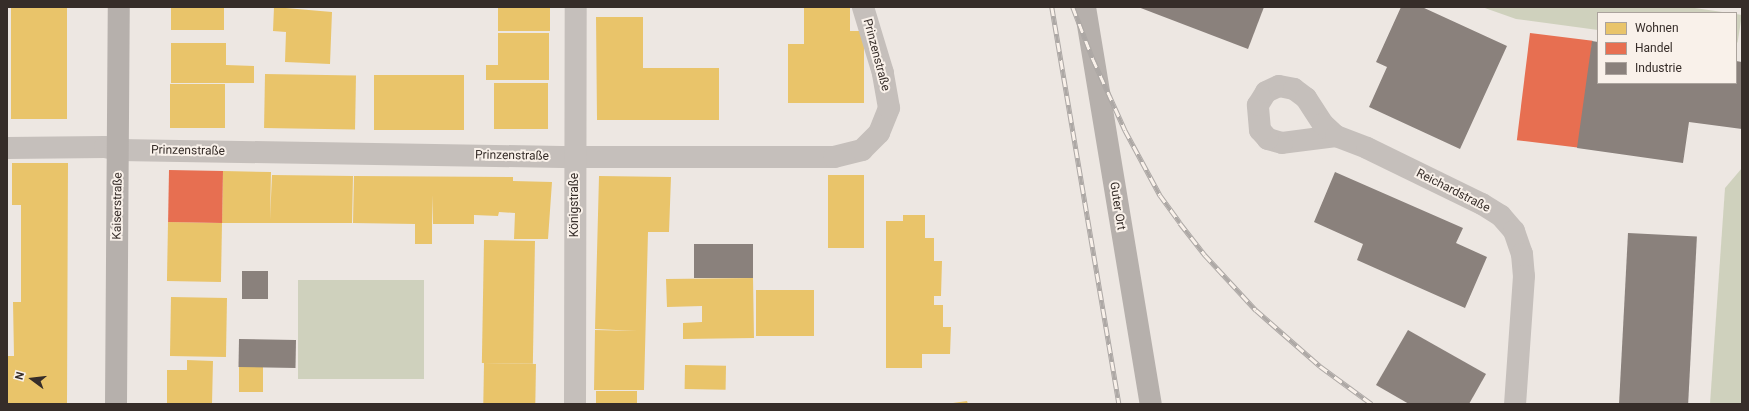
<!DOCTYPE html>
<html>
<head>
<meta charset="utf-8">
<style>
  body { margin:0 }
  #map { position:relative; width:1749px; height:411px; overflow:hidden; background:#ede7e2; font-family:Roboto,sans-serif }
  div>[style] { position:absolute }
  .green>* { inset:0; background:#cfd1bd; transform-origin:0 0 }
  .homes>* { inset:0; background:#e9c46a; transform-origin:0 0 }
  .shops>* { inset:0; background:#e76f51; transform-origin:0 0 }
  .industry>* { inset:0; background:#8a817c; transform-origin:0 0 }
  .street>* { height:22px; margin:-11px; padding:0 11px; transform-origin:11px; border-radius:11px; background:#c5bfbb }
  .secondary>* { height:22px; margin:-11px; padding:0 11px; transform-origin:11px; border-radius:11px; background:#b6b0ac }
  .rail>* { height:4.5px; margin-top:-2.25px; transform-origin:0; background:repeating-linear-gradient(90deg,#f9f1ea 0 9px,#ada8a5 0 18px); box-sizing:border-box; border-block:1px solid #ada8a5 }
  span { translate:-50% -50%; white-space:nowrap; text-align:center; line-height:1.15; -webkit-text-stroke:4px #f9f1ea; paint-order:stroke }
  .street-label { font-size:12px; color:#362d29 }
  .frame { position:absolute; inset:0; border:8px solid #362d29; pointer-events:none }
  .legend { position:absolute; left:1597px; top:12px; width:140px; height:72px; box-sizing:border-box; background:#f9f1ea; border:1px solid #aba39d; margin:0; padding:5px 7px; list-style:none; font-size:12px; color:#362d29 }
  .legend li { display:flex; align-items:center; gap:8px; height:20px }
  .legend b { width:20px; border:1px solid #aba39d }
  .north { position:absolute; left:12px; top:359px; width:40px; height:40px; -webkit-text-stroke:3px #f9f1ea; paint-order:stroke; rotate:285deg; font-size:11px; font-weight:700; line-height:16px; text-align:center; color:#362d29 }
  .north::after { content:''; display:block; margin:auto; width:14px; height:18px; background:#362d29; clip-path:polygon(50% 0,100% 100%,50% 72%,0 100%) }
</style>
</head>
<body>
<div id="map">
  <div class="green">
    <div style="clip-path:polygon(1482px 7px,1688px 7px,1729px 13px,1598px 13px,1598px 30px,1516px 19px)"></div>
    <div style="left:1736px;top:14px;width:6px;height:28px;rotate:9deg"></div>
    <div style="clip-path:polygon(1742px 168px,1742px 404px,1710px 404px,1725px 188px)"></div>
    <div style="left:424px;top:280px;width:99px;height:126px;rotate:90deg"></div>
  </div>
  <div class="homes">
    <div style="left:11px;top:7px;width:56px;height:112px"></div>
    <div style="left:171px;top:7px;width:53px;height:23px"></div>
    <div style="clip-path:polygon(274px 7px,332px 12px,330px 64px,285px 62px,286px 32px,273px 31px)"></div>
    <div style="left:498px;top:7px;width:52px;height:24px"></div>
    <div style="clip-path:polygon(804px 7px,850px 7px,850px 31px,864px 31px,864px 103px,788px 103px,788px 44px,804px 44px)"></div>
    <div style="clip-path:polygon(596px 17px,643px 17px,643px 68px,719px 68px,719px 120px,597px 120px)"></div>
    <div style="clip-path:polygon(498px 33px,549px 33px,549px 80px,486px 80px,486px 65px,498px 65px)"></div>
    <div style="clip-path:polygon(171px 43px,226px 43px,226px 65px,254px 66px,254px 83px,171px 83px)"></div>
    <div style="left:265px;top:74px;width:91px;height:54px;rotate:1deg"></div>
    <div style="left:374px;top:75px;width:90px;height:55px"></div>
    <div style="left:548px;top:83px;width:46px;height:54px;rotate:90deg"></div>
    <div style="left:170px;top:84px;width:55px;height:44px"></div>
    <div style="clip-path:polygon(12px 163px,68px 163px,67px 404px,7px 404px,7px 356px,14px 356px,13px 302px,21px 302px,21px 205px,12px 205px)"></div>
    <div style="clip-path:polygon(223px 171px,271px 172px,270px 220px,272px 175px,353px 176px,352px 223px,222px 223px)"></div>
    <div style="left:828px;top:175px;width:36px;height:73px"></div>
    <div style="clip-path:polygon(354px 176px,513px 177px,513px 181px,552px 182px,548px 239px,514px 239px,515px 213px,499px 212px,498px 216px,474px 215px,474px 224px,433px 224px,432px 195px,432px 244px,415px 244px,415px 224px,353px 223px)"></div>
    <div style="clip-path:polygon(599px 176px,671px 177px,669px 232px,648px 232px,644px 390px,594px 390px,595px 330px,637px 331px,595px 329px)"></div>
    <div style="clip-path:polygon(903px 215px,925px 215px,925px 238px,934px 238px,934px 261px,942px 261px,941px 296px,934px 296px,934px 305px,943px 305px,943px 327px,951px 327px,950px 354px,922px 354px,922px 368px,886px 368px,886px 221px,903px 221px)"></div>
    <div style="left:168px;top:222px;width:54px;height:59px;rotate:1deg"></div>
    <div style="left:484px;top:240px;width:51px;height:123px;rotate:1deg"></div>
    <div style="clip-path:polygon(753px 278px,754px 338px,683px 339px,683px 323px,702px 322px,702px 306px,667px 307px,666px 279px)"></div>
    <div style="left:756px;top:290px;width:58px;height:46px"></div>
    <div style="left:171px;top:297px;width:56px;height:59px;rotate:1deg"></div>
    <div style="clip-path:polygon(187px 360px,213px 361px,212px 404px,167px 404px,167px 370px,187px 370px)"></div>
    <div style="left:484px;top:363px;width:52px;height:41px;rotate:1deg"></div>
    <div style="left:685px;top:365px;width:41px;height:24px;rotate:1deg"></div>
    <div style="left:239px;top:367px;width:24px;height:25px"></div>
    <div style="left:596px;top:391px;width:41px;height:13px"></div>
    <div style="clip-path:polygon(967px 401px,968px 404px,953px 404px,953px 403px)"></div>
  </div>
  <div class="shops">
    <div style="left:1530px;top:33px;width:63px;height:108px;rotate:7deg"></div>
    <div style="left:169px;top:170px;width:54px;height:52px;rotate:1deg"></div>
  </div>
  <div class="industry">
    <div style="clip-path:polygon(1138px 7px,1264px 7px,1248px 49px)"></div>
    <div style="clip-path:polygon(1401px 7px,1422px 7px,1507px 46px,1460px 149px,1369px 107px,1387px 67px,1376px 62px)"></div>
    <div style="clip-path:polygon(1592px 41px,1598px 42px,1598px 83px,1736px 83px,1736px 61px,1742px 62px,1742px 129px,1689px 122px,1683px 163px,1577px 148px)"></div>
    <div style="clip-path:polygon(1335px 172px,1463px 228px,1456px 243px,1487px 257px,1465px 308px,1357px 260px,1363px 244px,1314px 222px)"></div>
    <div style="left:1628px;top:233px;width:69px;height:171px;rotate:3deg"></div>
    <div style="left:694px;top:244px;width:59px;height:34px"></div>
    <div style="left:242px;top:271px;width:26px;height:28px"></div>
    <div style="clip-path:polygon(1408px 330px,1486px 374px,1469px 404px,1409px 404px,1376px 385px)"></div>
    <div style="left:239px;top:339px;width:57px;height:28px;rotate:1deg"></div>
  </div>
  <div class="street">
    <div style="left:1336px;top:136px;width:54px;rotate:172.6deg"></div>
    <div style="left:1282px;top:143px;width:15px;rotate:-164deg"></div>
    <div style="left:1268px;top:139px;width:12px;rotate:-132deg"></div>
    <div style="left:1260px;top:130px;width:25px;rotate:-95deg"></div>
    <div style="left:1258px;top:105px;width:15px;rotate:-58deg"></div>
    <div style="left:1266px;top:92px;width:14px;rotate:-25deg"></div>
    <div style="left:1279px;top:86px;width:15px;rotate:11deg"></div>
    <div style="left:1294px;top:89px;width:15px;rotate:37deg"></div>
    <div style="left:1306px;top:98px;width:31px;rotate:57deg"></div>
    <div style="left:1323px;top:124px;width:18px;rotate:43deg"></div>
    <div style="left:1336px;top:136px;width:33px;rotate:21deg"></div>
    <div style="left:1367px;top:148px;width:128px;rotate:26deg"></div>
    <div style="left:1482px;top:204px;width:22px;rotate:32deg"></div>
    <div style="left:1501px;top:216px;width:20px;rotate:49deg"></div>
    <div style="left:1514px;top:231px;width:24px;rotate:71deg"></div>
    <div style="left:1522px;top:254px;width:22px;rotate:85deg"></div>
    <div style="left:1524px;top:276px;width:128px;rotate:94deg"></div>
    <div style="left:7px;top:148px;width:98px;rotate:-0.6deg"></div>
    <div style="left:105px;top:147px;width:14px;rotate:12deg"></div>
    <div style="left:119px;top:150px;width:456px;rotate:0.9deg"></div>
    <div style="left:575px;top:157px;width:259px"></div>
    <div style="left:834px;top:157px;width:29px;rotate:-14deg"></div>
    <div style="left:862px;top:150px;width:24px;rotate:-45deg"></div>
    <div style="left:879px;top:133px;width:27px;rotate:-68deg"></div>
    <div style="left:889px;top:108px;width:36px;rotate:-100deg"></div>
    <div style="left:883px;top:73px;width:69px;rotate:-106.9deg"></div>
    <div style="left:575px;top:404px;width:397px;rotate:-89.9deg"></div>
  </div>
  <div class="secondary">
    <div style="left:1085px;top:7px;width:402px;rotate:80.6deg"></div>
    <div style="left:116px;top:404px;width:397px;rotate:-89.6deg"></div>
  </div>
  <div class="rail">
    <div style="left:1052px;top:7px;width:403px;rotate:80.4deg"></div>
    <div style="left:1073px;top:7px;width:56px;rotate:69deg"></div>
    <div style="left:1093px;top:59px;width:78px;rotate:65.7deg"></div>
    <div style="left:1125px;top:130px;width:74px;rotate:61.7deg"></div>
    <div style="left:1160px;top:195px;width:34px;rotate:54deg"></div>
    <div style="left:1180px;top:223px;width:41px;rotate:52deg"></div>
    <div style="left:1205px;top:255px;width:75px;rotate:47.2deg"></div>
    <div style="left:1256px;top:310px;width:85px;rotate:41.2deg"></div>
    <div style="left:1320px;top:366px;width:64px;rotate:36.2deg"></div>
  </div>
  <div class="street-label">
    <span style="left:876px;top:55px;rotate:75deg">Prinzenstraße</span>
    <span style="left:188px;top:151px;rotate:1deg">Prinzenstraße</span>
    <span style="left:512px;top:156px;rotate:1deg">Prinzenstraße</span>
    <span style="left:1453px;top:191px;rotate:27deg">Reichardstraße</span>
    <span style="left:575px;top:205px;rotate:-90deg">Königstraße</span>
    <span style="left:118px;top:206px;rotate:-89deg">Kaiserstraße</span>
    <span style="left:1117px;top:206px;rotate:81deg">Guter Ort</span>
  </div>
  <div class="frame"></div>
  <ul class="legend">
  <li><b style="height:11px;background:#e9c46a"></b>Wohnen</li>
  <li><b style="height:11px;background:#e76f51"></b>Handel</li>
  <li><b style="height:11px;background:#8a817c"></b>Industrie</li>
  </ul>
  <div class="north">N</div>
</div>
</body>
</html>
